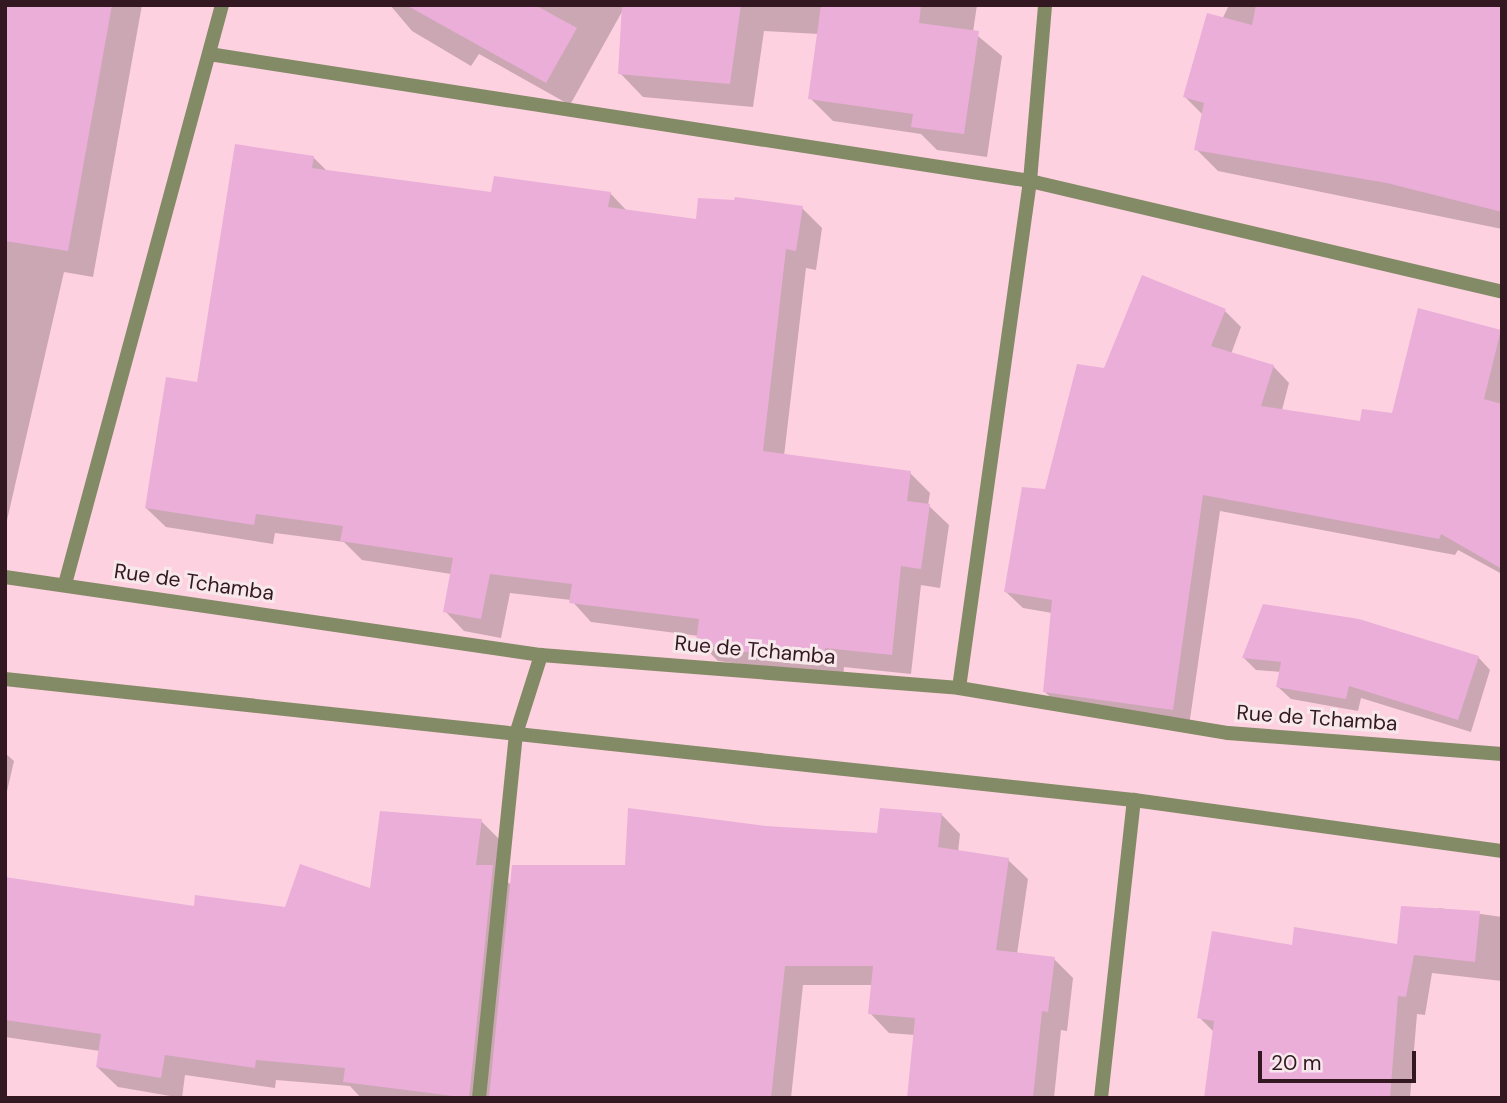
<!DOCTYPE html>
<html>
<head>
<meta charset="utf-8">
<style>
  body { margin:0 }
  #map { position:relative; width:1507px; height:1103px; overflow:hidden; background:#fed1e0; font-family:"DM Sans",sans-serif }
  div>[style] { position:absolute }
  .shadow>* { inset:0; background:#0003 }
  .building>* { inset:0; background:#eaaed9 }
  .minor>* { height:14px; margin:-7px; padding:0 7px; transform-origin:7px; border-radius:7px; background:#838a66 }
  .tertiary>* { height:14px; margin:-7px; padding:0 7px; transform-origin:7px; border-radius:7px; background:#838a66 }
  span { translate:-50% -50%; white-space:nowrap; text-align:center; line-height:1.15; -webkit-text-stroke:6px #f7e8ec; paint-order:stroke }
  .street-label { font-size:21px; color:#331822 }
  .frame { position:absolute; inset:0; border:7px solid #331822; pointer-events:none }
  .scale { position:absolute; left:1258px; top:1051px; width:158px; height:32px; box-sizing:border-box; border:4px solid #331822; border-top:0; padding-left:9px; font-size:21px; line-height:24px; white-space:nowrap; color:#331822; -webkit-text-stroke:5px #f7e8ec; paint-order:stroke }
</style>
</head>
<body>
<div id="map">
  <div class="shadow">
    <div style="clip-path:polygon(5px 5px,142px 5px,93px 277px,64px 272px,5px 529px)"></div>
    <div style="clip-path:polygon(390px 5px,977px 5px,973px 32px,1002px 56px,987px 157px,937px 150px,921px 134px,833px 121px,810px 98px,819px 34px,764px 31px,753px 107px,643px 97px,620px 73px,623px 10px,570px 105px,479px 54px,471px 66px,412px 31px)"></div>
    <div style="clip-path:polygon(1229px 5px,1502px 5px,1502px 229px,1218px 171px,1196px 149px,1203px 115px,1185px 97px)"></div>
    <div style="clip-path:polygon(313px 157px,328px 172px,493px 194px,610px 193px,628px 212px,698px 221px,802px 208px,822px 228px,816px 270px,806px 268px,784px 456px,910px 473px,930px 493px,928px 505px,949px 525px,940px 588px,921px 585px,911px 674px,844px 667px,843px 678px,718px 661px,698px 641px,699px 636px,591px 622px,571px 600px,510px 593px,501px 638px,464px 631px,445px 611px,451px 574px,362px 560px,344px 542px,275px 533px,273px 544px,166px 527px,146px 508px,198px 384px)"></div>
    <div style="clip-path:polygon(1225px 311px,1241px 327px,1231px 354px,1273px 366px,1289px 383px,1282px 410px,1361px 423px,1393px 415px,1500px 331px,1502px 574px,1458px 550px,1455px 555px,1220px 511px,1189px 726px,1062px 708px,1045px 692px,1052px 613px,1023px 608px,1006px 592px,1046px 490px,1105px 370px)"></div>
    <div style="clip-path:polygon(1478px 657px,1490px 670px,1471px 732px,1361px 698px,1358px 711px,1291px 699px,1278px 687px,1281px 672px,1256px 670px,1244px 658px)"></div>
    <div style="clip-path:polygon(5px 753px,14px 761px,5px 800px)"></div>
    <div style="clip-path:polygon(941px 814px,960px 834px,958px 852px,1008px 860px,1028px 879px,1017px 954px,1054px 959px,1073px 978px,1067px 1031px,1061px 1030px,1054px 1098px,909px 1098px,915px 1035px,889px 1033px,870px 1013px,873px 985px,803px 985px,791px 1098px,361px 1098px,350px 1086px,276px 1080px,275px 1088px,185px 1075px,182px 1098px,118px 1087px,97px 1067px,100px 1051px,5px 1037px,5px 879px,195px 908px,286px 909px,372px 890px,481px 821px,502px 842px,498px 872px,512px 886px,626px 867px,766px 828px,879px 835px)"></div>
    <div style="clip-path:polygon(1439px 908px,1502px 917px,1502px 981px,1432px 973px,1425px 1015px,1417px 1014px,1410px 1098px,1206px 1098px,1214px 1032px,1199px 1017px,1293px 947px,1399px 946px)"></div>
  </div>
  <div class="building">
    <div style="clip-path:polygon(5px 5px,112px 5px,68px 251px,5px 241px)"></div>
    <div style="clip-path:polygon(406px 5px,535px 5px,577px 28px,546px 83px)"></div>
    <div style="clip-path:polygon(622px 5px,741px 5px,730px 84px,618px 74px)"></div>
    <div style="clip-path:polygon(821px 5px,921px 5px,919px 23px,979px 31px,964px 134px,911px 127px,913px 114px,808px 99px)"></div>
    <div style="clip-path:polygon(1256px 5px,1502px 5px,1502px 212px,1387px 183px,1194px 150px,1204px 103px,1183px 97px,1207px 13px,1252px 25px)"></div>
    <div style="clip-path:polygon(235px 144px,314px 156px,312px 168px,491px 192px,494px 176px,611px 192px,608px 207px,696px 219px,698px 198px,734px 200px,735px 197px,803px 206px,796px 251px,786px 249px,763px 451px,911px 471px,907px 501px,930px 504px,921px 569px,901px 566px,892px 655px,825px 648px,824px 659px,736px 651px,696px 642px,699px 619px,569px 603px,572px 584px,490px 574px,481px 619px,443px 612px,453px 558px,340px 541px,343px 526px,256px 514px,254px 525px,145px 508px,166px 377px,197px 382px)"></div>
    <div style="clip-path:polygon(1142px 275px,1226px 309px,1211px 346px,1274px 365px,1261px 406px,1360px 421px,1362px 409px,1392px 413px,1418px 308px,1501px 330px,1484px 399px,1502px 404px,1502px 569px,1441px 534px,1439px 539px,1203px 495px,1173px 710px,1043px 692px,1052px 600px,1004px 592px,1022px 487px,1045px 489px,1077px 364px,1104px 368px)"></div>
    <div style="clip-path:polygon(1263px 604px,1359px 619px,1479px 656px,1458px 720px,1349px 686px,1346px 699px,1276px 687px,1281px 662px,1242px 658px)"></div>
    <div style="clip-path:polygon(628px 808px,766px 826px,877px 833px,880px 808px,942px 813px,938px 847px,1009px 858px,996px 950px,1055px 957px,1048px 1012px,1042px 1011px,1033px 1098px,907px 1098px,915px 1018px,868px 1014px,873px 966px,785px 966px,771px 1098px,489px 1098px,512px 865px,625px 865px)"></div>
    <div style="clip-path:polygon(380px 811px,482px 819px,476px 865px,493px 865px,469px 1098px,343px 1082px,345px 1068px,256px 1060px,255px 1068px,165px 1055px,161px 1078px,96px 1067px,101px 1034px,5px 1020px,5px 877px,194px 906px,195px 895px,285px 907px,300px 864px,370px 888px)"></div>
    <div style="clip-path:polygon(1401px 906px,1480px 911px,1475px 962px,1414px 955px,1406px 997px,1398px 996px,1390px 1098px,1204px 1098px,1214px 1021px,1197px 1018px,1212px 931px,1292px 945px,1294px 927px,1397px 944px)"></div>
  </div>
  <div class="minor">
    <div style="left:209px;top:54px;width:831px;rotate:8.79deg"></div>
    <div style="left:1030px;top:181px;width:485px;rotate:13.2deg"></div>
    <div style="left:65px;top:584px;width:600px;rotate:-74.83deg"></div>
    <div style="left:959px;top:688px;width:512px;rotate:-82.03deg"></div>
    <div style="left:1030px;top:181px;width:177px;rotate:-85.1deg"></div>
    <div style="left:479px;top:1098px;width:366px;rotate:-84.2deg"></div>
    <div style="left:516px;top:734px;width:83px;rotate:-72.4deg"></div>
    <div style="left:1101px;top:1098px;width:300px;rotate:-83.7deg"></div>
  </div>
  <div class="tertiary">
    <div style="left:5px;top:577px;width:542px;rotate:8.28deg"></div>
    <div style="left:541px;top:655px;width:419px;rotate:4.5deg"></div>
    <div style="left:959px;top:688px;width:273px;rotate:9.5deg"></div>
    <div style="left:1228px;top:733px;width:275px;rotate:4.4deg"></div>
    <div style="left:5px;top:679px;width:1135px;rotate:6.12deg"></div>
    <div style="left:1134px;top:800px;width:372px;rotate:7.9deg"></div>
  </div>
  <div class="street-label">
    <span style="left:194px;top:582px;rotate:8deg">Rue de Tchamba</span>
    <span style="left:755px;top:650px;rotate:5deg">Rue de Tchamba</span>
    <span style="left:1317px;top:718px;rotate:4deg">Rue de Tchamba</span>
  </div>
  <div class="frame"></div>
  <div class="scale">20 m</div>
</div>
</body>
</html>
